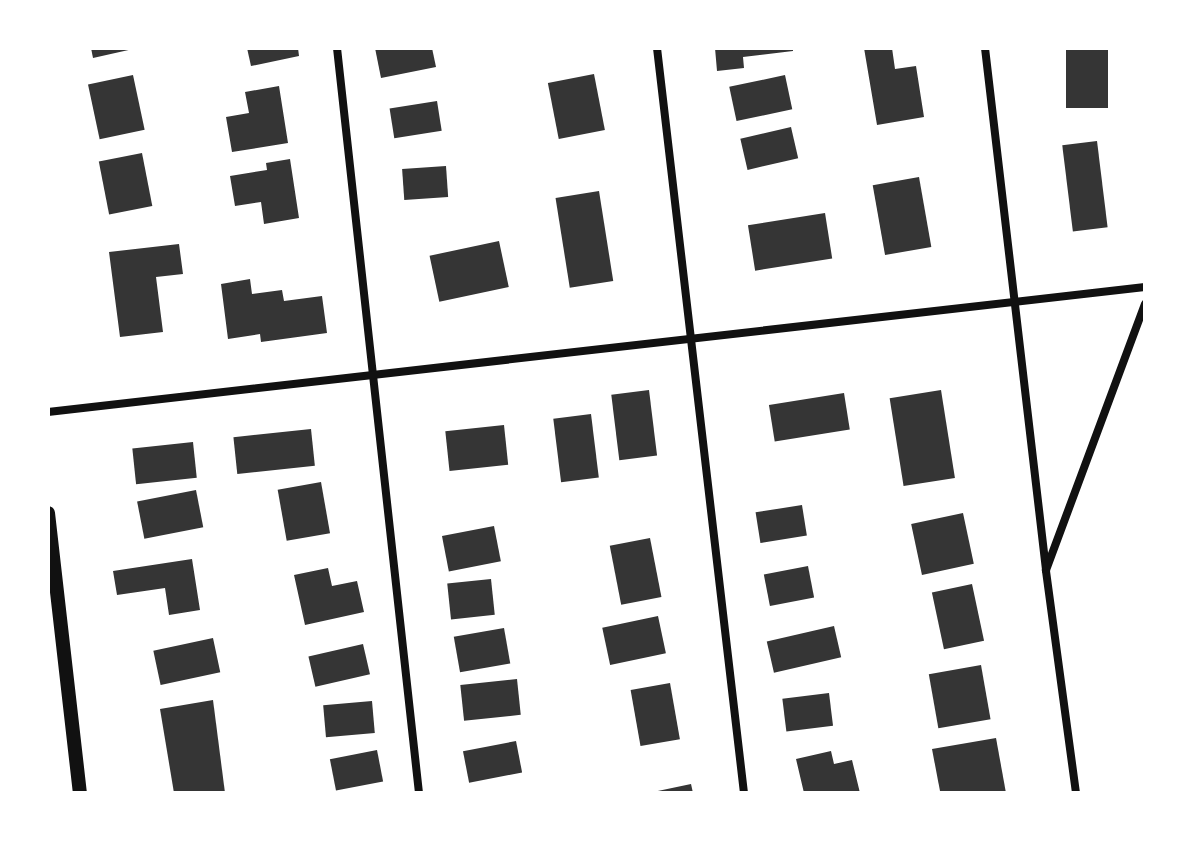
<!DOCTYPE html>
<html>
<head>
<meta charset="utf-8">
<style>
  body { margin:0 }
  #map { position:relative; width:1193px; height:841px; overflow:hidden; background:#fff; font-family:Figtree,sans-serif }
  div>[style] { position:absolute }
  .building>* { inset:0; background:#353535; transform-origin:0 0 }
  .minor>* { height:8px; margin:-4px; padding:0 4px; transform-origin:4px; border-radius:4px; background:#111 }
  .tertiary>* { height:14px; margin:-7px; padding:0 7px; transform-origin:7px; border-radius:7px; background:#111 }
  span { translate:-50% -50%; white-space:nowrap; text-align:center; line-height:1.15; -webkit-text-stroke:6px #fff; paint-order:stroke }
  .frame { position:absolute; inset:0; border:50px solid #fff; pointer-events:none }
</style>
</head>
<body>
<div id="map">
  <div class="building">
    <div style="clip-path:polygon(91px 48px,132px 48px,133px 49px,93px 58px)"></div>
    <div style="clip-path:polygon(247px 48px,298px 48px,299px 56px,251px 66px)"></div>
    <div style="clip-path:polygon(375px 48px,432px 48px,436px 67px,381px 78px)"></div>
    <div style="clip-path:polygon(715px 48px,793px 48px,793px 51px,743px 57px,744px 68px,717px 71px)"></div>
    <div style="clip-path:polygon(864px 48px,892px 48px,895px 69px,916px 66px,924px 117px,877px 125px)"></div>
    <div style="left:1066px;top:48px;width:42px;height:60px"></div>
    <div style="left:594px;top:74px;width:57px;height:47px;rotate:79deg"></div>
    <div style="left:133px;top:75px;width:56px;height:46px;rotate:78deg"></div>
    <div style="left:785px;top:75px;width:35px;height:57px;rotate:78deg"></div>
    <div style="clip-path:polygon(279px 86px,288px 143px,232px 152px,226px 117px,249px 113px,245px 92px)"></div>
    <div style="left:437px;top:101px;width:30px;height:48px;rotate:81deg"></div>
    <div style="left:791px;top:127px;width:32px;height:52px;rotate:77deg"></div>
    <div style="left:1097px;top:141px;width:87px;height:35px;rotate:83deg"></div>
    <div style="left:142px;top:153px;width:54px;height:44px;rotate:79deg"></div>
    <div style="clip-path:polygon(290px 159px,299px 218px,264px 224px,261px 202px,235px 206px,230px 176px,267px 170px,266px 163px)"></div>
    <div style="left:446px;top:166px;width:31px;height:44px;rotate:86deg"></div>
    <div style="left:919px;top:177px;width:71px;height:47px;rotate:80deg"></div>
    <div style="left:599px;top:191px;width:91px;height:44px;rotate:81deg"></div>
    <div style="left:825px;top:213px;width:46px;height:78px;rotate:81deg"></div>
    <div style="left:499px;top:241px;width:47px;height:71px;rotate:78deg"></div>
    <div style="clip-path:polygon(179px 244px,183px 274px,156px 277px,163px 332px,120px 337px,109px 252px)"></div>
    <div style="clip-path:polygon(250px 279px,252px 294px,282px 290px,284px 301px,322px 296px,327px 333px,261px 342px,260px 334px,228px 339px,221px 284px)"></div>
    <div style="left:649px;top:390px;width:66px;height:38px;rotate:83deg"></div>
    <div style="left:941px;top:390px;width:89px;height:52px;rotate:81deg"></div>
    <div style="left:844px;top:393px;width:37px;height:76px;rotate:81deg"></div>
    <div style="left:591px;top:414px;width:64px;height:38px;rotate:83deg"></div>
    <div style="left:504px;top:425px;width:40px;height:59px;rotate:84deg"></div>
    <div style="left:311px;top:429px;width:37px;height:78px;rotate:84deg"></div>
    <div style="left:193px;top:442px;width:36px;height:61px;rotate:84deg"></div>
    <div style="left:321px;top:482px;width:52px;height:44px;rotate:80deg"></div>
    <div style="left:196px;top:490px;width:38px;height:60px;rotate:79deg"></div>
    <div style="left:802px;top:505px;width:31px;height:47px;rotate:81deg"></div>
    <div style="left:963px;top:513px;width:52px;height:53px;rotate:78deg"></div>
    <div style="left:494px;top:526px;width:36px;height:53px;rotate:79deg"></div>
    <div style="left:650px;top:538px;width:60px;height:41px;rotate:79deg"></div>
    <div style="clip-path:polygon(192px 559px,200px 610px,169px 615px,165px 588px,117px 595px,113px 571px)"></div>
    <div style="left:808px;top:566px;width:32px;height:45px;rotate:79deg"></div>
    <div style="clip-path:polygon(328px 568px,332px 586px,357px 581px,364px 612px,305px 625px,294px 575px)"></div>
    <div style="left:491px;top:579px;width:36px;height:44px;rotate:84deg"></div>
    <div style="left:972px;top:584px;width:58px;height:41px;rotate:78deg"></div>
    <div style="left:658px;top:616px;width:38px;height:57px;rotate:78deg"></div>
    <div style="left:834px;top:626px;width:32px;height:69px;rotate:77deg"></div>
    <div style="left:504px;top:628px;width:36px;height:51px;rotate:80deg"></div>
    <div style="left:213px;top:638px;width:35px;height:61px;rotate:78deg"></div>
    <div style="left:363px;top:644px;width:31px;height:56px;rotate:77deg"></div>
    <div style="left:981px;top:665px;width:55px;height:53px;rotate:80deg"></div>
    <div style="left:517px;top:679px;width:36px;height:57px;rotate:84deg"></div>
    <div style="left:670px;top:683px;width:57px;height:40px;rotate:80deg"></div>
    <div style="left:829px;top:693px;width:33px;height:47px;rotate:83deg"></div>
    <div style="clip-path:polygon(213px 700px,225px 793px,174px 793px,160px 709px)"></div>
    <div style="left:372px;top:701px;width:32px;height:49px;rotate:85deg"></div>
    <div style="clip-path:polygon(996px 738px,1006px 793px,940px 791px,932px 749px)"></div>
    <div style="left:516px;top:741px;width:32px;height:54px;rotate:79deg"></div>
    <div style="left:377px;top:750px;width:32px;height:48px;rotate:79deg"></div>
    <div style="clip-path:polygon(831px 751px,834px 764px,852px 760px,860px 793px,804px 793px,796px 759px)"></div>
    <div style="clip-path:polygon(691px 784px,693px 793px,653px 793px,653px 792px)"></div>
  </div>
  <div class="minor">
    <div style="left:337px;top:48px;width:749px;rotate:83.72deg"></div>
    <div style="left:657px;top:48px;width:750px;rotate:83.34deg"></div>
    <div style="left:985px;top:48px;width:526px;rotate:83.33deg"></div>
    <div style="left:48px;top:412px;width:1104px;rotate:-6.5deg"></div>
    <div style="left:1076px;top:793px;width:225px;rotate:-97.7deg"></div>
    <div style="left:1046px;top:570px;width:284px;rotate:-69.6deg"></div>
  </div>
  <div class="tertiary">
    <div style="left:48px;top:513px;width:282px;rotate:83.5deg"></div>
  </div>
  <div class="frame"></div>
</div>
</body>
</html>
